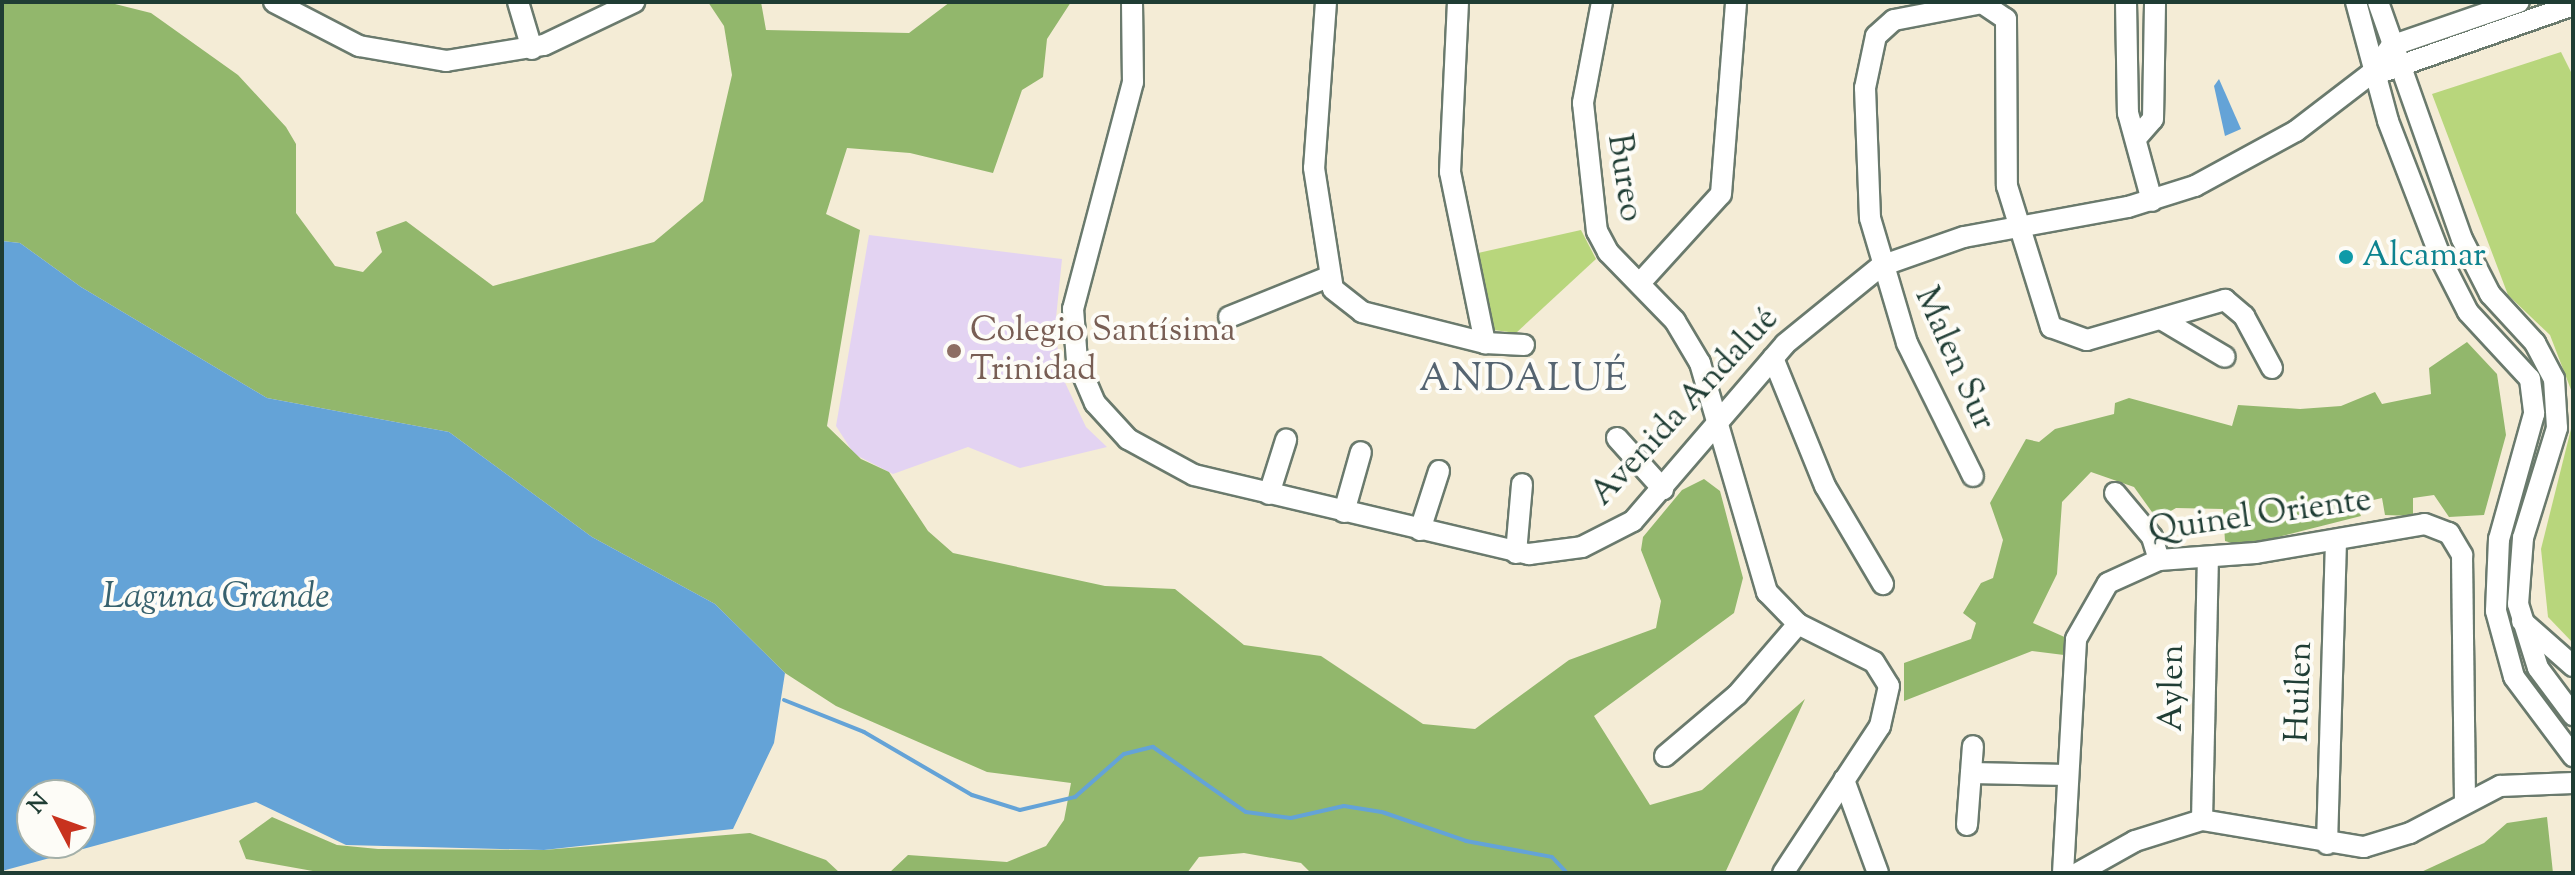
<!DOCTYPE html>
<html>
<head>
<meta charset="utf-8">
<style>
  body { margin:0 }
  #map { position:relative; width:2575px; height:875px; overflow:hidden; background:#f4ecd6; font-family:"Sorts Mill Goudy",serif }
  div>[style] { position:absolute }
  .built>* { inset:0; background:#e3d3f2 }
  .green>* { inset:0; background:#b8d67c }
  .forest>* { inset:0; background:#92b76c }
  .water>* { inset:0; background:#64a3d7 }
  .stream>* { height:4px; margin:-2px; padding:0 2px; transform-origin:2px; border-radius:2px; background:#64a3d7 }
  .roads { filter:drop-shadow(2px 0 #6a7a6d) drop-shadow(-2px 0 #6a7a6d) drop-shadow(0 2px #6a7a6d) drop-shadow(0 -2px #6a7a6d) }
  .minor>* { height:20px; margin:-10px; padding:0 10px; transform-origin:10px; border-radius:10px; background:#fff }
  .dots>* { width:22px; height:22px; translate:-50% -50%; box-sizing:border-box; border:4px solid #fdfcf7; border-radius:50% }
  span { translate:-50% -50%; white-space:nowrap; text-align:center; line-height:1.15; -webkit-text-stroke:8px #fdfcf7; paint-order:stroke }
  .street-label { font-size:34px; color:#1f3d34 }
  .culture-label { font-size:34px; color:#0d838f }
  .left { translate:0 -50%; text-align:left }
  .education-label { font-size:34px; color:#785e54 }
  .water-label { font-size:36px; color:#37616d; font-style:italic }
  .quarter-label { font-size:38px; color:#556471; letter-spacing:2px }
  .frame { position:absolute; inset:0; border:4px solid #1f3d34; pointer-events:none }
  .north { position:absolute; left:16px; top:779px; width:80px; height:80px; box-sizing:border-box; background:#fdfcf7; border:2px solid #a4b0a9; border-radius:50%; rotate:311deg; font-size:22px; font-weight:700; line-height:32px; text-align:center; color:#1f3d34 }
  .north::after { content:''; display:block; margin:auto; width:28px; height:36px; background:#c8321e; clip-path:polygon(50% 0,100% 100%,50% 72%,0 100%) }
</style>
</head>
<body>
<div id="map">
  <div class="built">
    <div style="clip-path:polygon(869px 235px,1062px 259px,1055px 328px,1061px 374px,1086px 427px,1107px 447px,1020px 468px,968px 447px,893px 474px,854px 454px,836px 426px)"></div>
  </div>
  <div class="green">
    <div style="clip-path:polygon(2561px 52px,2573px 76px,2573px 395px,2550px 335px,2508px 295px,2432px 94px)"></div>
    <div style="clip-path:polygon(1581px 230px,1596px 259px,1516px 333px,1494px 330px,1478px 253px)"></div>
    <div style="clip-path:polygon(2573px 421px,2573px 643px,2548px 617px,2541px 549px)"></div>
  </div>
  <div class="forest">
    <div style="clip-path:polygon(2px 2px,107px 2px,151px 13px,238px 75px,286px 127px,296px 144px,296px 213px,335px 266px,363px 272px,382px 252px,376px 232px,406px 221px,493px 286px,654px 242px,703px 201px,732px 75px,724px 26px,708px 2px,761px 2px,766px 30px,909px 33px,950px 2px,1071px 2px,1047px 39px,1043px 77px,1022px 90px,993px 173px,910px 153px,847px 148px,826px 214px,860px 230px,827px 426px,861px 459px,889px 472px,928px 531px,953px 553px,1105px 586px,1175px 589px,1244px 645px,1321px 656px,1423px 724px,1475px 729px,1569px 660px,1656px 628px,1661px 601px,1641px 550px,1643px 537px,1682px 490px,1704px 479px,1720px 491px,1743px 578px,1734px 613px,1594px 716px,1650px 805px,1702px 790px,1805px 699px,1725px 873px,1311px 873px,1301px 863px,1244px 853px,1199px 857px,1187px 873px,889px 873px,908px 855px,1007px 862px,1046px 846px,1064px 820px,1071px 783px,987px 772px,836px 706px,785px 673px,715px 604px,592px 537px,449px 432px,267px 398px,81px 287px,20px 243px,2px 241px)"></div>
    <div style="clip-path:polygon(2467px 342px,2497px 374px,2506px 435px,2484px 515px,2449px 517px,2434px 495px,2413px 498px,2413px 516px,2385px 515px,2382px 498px,2356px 504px,2361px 516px,2242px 546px,2225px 541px,2223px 509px,2176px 508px,2157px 519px,2134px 487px,2091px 472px,2062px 502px,2057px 574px,2033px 623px,2069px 639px,2064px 655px,2032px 651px,1904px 701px,1904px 663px,1971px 639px,1976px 623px,1963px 613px,1981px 583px,1993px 578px,2003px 540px,1990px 503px,2026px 439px,2039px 442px,2055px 429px,2114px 414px,2115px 403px,2129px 398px,2232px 426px,2238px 405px,2300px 409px,2341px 406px,2375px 392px,2382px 404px,2431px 394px,2429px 368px)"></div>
    <div style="clip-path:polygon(272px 817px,337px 845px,378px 849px,544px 850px,750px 833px,826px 860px,840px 873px,324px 873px,246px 859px,239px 841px)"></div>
    <div style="clip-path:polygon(2547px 817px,2553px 873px,2419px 873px,2484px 843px,2507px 823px)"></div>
  </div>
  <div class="water">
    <div style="clip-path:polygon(2219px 79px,2241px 129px,2225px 136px,2214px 86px)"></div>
    <div style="clip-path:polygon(evenodd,2px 241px,20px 243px,81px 287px,267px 398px,449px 432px,592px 537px,715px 604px,785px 673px,774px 743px,733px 829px,544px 850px,346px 845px,256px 802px,2px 871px,2px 241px,32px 795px,80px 795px,80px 843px,32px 843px,32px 795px)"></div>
  </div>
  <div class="stream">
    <div style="left:784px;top:700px;width:86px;rotate:21.8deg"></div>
    <div style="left:864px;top:732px;width:125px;rotate:30.3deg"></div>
    <div style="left:972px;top:795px;width:50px;rotate:17.4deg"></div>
    <div style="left:1020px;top:810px;width:57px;rotate:-13.3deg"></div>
    <div style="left:1075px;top:797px;width:65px;rotate:-41.3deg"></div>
    <div style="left:1124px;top:754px;width:30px;rotate:-14deg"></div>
    <div style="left:1153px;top:747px;width:113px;rotate:35deg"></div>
    <div style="left:1246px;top:812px;width:45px;rotate:7.6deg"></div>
    <div style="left:1291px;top:818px;width:54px;rotate:-12.8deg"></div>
    <div style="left:1344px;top:806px;width:38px;rotate:9deg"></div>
    <div style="left:1382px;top:812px;width:89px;rotate:19deg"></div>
    <div style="left:1466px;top:841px;width:87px;rotate:10.5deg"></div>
    <div style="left:1552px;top:857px;width:22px;rotate:47deg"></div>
  </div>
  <div class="roads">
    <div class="minor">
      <div style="left:274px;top:2px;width:96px;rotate:27.4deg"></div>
      <div style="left:359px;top:46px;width:88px;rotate:9.8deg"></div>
      <div style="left:446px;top:61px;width:99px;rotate:-9.3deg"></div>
      <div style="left:544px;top:45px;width:100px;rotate:-25.5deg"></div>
      <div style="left:518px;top:2px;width:49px;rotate:73.4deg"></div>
      <div style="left:1132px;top:2px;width:80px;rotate:89.3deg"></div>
      <div style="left:1133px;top:82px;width:235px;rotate:104.8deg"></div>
      <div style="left:1073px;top:309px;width:52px;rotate:85.6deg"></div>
      <div style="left:1077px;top:361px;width:46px;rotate:66.8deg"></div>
      <div style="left:1095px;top:403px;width:49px;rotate:47.5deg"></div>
      <div style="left:1128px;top:439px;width:75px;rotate:28.6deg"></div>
      <div style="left:1194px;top:475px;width:344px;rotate:13.3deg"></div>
      <div style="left:1529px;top:554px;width:53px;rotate:-7.5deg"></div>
      <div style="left:1582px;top:547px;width:57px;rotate:-27deg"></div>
      <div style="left:1633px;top:521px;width:233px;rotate:-49.3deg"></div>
      <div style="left:1785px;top:344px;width:124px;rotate:-39.1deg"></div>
      <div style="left:1881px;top:266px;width:88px;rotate:-19.3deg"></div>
      <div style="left:1964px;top:237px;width:167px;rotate:-10.4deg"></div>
      <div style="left:2128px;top:207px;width:70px;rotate:-17.4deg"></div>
      <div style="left:2195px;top:186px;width:115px;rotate:-28.6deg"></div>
      <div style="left:2296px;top:131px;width:97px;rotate:-37.5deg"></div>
      <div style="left:2373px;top:72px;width:32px;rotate:-55deg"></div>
      <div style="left:2391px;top:46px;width:135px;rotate:-19deg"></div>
      <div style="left:1326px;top:2px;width:166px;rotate:94.1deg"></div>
      <div style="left:1314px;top:168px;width:122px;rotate:81.1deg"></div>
      <div style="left:1333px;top:289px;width:37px;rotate:38deg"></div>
      <div style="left:1362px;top:312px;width:127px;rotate:14.1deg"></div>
      <div style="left:1485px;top:343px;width:39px;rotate:3deg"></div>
      <div style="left:1458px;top:2px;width:170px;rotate:92.7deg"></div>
      <div style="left:1450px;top:172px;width:175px;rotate:78.4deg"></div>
      <div style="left:1602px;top:2px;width:103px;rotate:100.7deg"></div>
      <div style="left:1583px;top:103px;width:129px;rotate:83.8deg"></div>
      <div style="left:1597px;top:231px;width:24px;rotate:62deg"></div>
      <div style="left:1608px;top:252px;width:96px;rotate:45.8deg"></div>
      <div style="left:1675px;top:321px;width:49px;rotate:59.2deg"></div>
      <div style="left:1700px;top:363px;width:239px;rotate:73.7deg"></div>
      <div style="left:1767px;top:592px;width:45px;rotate:45.9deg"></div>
      <div style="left:1798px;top:624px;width:85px;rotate:26.6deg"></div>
      <div style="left:1874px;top:662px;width:28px;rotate:58deg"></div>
      <div style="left:1889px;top:686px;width:41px;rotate:102.7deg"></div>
      <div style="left:1880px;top:726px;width:176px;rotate:123.4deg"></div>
      <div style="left:2126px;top:2px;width:111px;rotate:89deg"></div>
      <div style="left:2128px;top:113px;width:91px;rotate:74.7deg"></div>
      <div style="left:2356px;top:2px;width:123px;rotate:74.9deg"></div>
      <div style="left:2388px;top:121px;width:150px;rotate:68.9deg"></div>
      <div style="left:2442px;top:261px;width:57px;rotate:63deg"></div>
      <div style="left:2468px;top:312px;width:91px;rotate:47.2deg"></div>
      <div style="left:2530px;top:379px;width:35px;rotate:83deg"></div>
      <div style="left:2534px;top:414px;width:130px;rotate:105.6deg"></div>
      <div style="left:2499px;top:539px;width:72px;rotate:92.4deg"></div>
      <div style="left:2496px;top:611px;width:68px;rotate:74.7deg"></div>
      <div style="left:2514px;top:677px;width:99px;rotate:53.2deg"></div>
      <div style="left:2378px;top:2px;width:251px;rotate:70.5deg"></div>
      <div style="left:2462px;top:239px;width:62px;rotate:63deg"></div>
      <div style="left:2490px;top:294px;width:67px;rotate:47.4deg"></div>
      <div style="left:2535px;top:343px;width:41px;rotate:62.2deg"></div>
      <div style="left:2554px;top:379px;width:49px;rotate:86.5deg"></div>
      <div style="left:2557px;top:428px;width:115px;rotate:107.2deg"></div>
      <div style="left:2523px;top:538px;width:66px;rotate:94.3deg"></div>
      <div style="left:2518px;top:604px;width:67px;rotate:72.6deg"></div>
      <div style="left:2538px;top:668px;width:59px;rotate:53.3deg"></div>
      <div style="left:2385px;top:71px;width:199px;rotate:-19.3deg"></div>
      <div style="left:2139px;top:135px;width:21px;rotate:-49deg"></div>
      <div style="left:2153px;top:119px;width:117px;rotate:-89deg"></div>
      <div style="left:1640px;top:283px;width:120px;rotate:-47.7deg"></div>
      <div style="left:1721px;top:194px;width:193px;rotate:-85.5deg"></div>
      <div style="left:1229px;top:317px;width:107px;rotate:-22deg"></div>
      <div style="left:2161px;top:319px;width:74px;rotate:30.7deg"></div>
      <div style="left:1773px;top:358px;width:138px;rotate:67.9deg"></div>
      <div style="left:1825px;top:486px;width:114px;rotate:59.4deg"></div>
      <div style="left:1617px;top:438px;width:69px;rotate:48deg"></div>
      <div style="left:1973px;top:476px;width:148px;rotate:-116.4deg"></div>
      <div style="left:1907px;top:343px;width:130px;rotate:-106.5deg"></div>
      <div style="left:1870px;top:218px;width:130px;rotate:-92.2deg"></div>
      <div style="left:1865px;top:88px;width:53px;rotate:-78.1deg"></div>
      <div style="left:1876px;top:36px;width:24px;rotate:-42deg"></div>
      <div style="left:1894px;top:20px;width:90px;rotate:-10.9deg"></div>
      <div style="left:1982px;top:3px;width:29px;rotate:34deg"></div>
      <div style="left:2006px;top:19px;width:167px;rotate:89.7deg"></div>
      <div style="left:2007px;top:186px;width:148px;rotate:72.7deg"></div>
      <div style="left:2051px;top:327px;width:38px;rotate:20deg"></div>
      <div style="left:2087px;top:340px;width:144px;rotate:-16.2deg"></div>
      <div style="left:2225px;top:300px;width:25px;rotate:40deg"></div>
      <div style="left:2244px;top:316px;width:59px;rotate:61.7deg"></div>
      <div style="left:2115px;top:493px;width:57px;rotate:49.9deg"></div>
      <div style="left:2152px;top:537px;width:24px;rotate:73deg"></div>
      <div style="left:1269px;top:494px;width:57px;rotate:-72.5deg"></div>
      <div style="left:1344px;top:512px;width:62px;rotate:-74.2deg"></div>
      <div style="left:1420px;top:530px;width:62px;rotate:-72.1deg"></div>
      <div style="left:1516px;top:553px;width:69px;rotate:-85deg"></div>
      <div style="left:2522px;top:621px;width:68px;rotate:41.4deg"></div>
      <div style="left:1665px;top:756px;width:94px;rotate:-40.3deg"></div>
      <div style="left:1737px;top:695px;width:94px;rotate:-49.3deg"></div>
      <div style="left:1971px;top:773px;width:96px;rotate:1.2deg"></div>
      <div style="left:1844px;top:780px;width:99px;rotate:69.9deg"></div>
      <div style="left:2202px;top:820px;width:263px;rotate:-88.7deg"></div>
      <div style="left:1967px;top:825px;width:79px;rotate:-85.7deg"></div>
      <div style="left:2327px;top:844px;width:303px;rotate:-88.3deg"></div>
      <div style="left:2063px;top:873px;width:234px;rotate:-86.8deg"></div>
      <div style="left:2076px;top:639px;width:64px;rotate:-60.3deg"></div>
      <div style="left:2108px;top:583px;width:56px;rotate:-24.3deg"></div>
      <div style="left:2159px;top:560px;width:97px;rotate:-4.1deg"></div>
      <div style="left:2256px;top:553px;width:171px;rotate:-9.7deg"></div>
      <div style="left:2425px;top:524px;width:26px;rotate:21deg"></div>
      <div style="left:2449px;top:533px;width:26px;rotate:59deg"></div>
      <div style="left:2462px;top:555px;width:247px;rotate:89.3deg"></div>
      <div style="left:2078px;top:873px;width:65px;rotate:-29.3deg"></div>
      <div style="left:2135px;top:841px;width:70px;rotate:-17.4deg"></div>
      <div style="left:2202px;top:820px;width:164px;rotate:9.5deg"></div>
      <div style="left:2364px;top:847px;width:48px;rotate:-16.9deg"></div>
      <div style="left:2410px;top:833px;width:102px;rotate:-27.6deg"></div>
      <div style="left:2500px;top:786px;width:73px;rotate:-2.4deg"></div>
    </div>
  </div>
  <div class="dots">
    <div style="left:2346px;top:257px;background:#0f9aa8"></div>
    <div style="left:954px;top:351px;background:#8d6e63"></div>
  </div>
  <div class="street-label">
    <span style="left:1624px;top:178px;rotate:81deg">Bureo</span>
    <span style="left:1954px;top:359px;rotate:66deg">Malen Sur</span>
    <span style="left:1685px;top:407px;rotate:-47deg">Avenida Andalué</span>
    <span style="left:2260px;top:516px;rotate:-8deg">Quinel Oriente</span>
    <span style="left:2173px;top:688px;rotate:-89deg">Aylen</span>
    <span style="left:2300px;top:692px;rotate:-88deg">Huilen</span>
  </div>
  <div class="culture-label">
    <span class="left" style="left:2362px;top:257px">Alcamar</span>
  </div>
  <div class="education-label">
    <span class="left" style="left:970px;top:351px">Colegio Santísima<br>Trinidad</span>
  </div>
  <div class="water-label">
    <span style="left:216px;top:599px">Laguna Grande</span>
  </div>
  <div class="quarter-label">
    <span style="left:1524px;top:382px">ANDALUÉ</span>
  </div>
  <div class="frame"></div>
  <div class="north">N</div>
</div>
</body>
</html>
